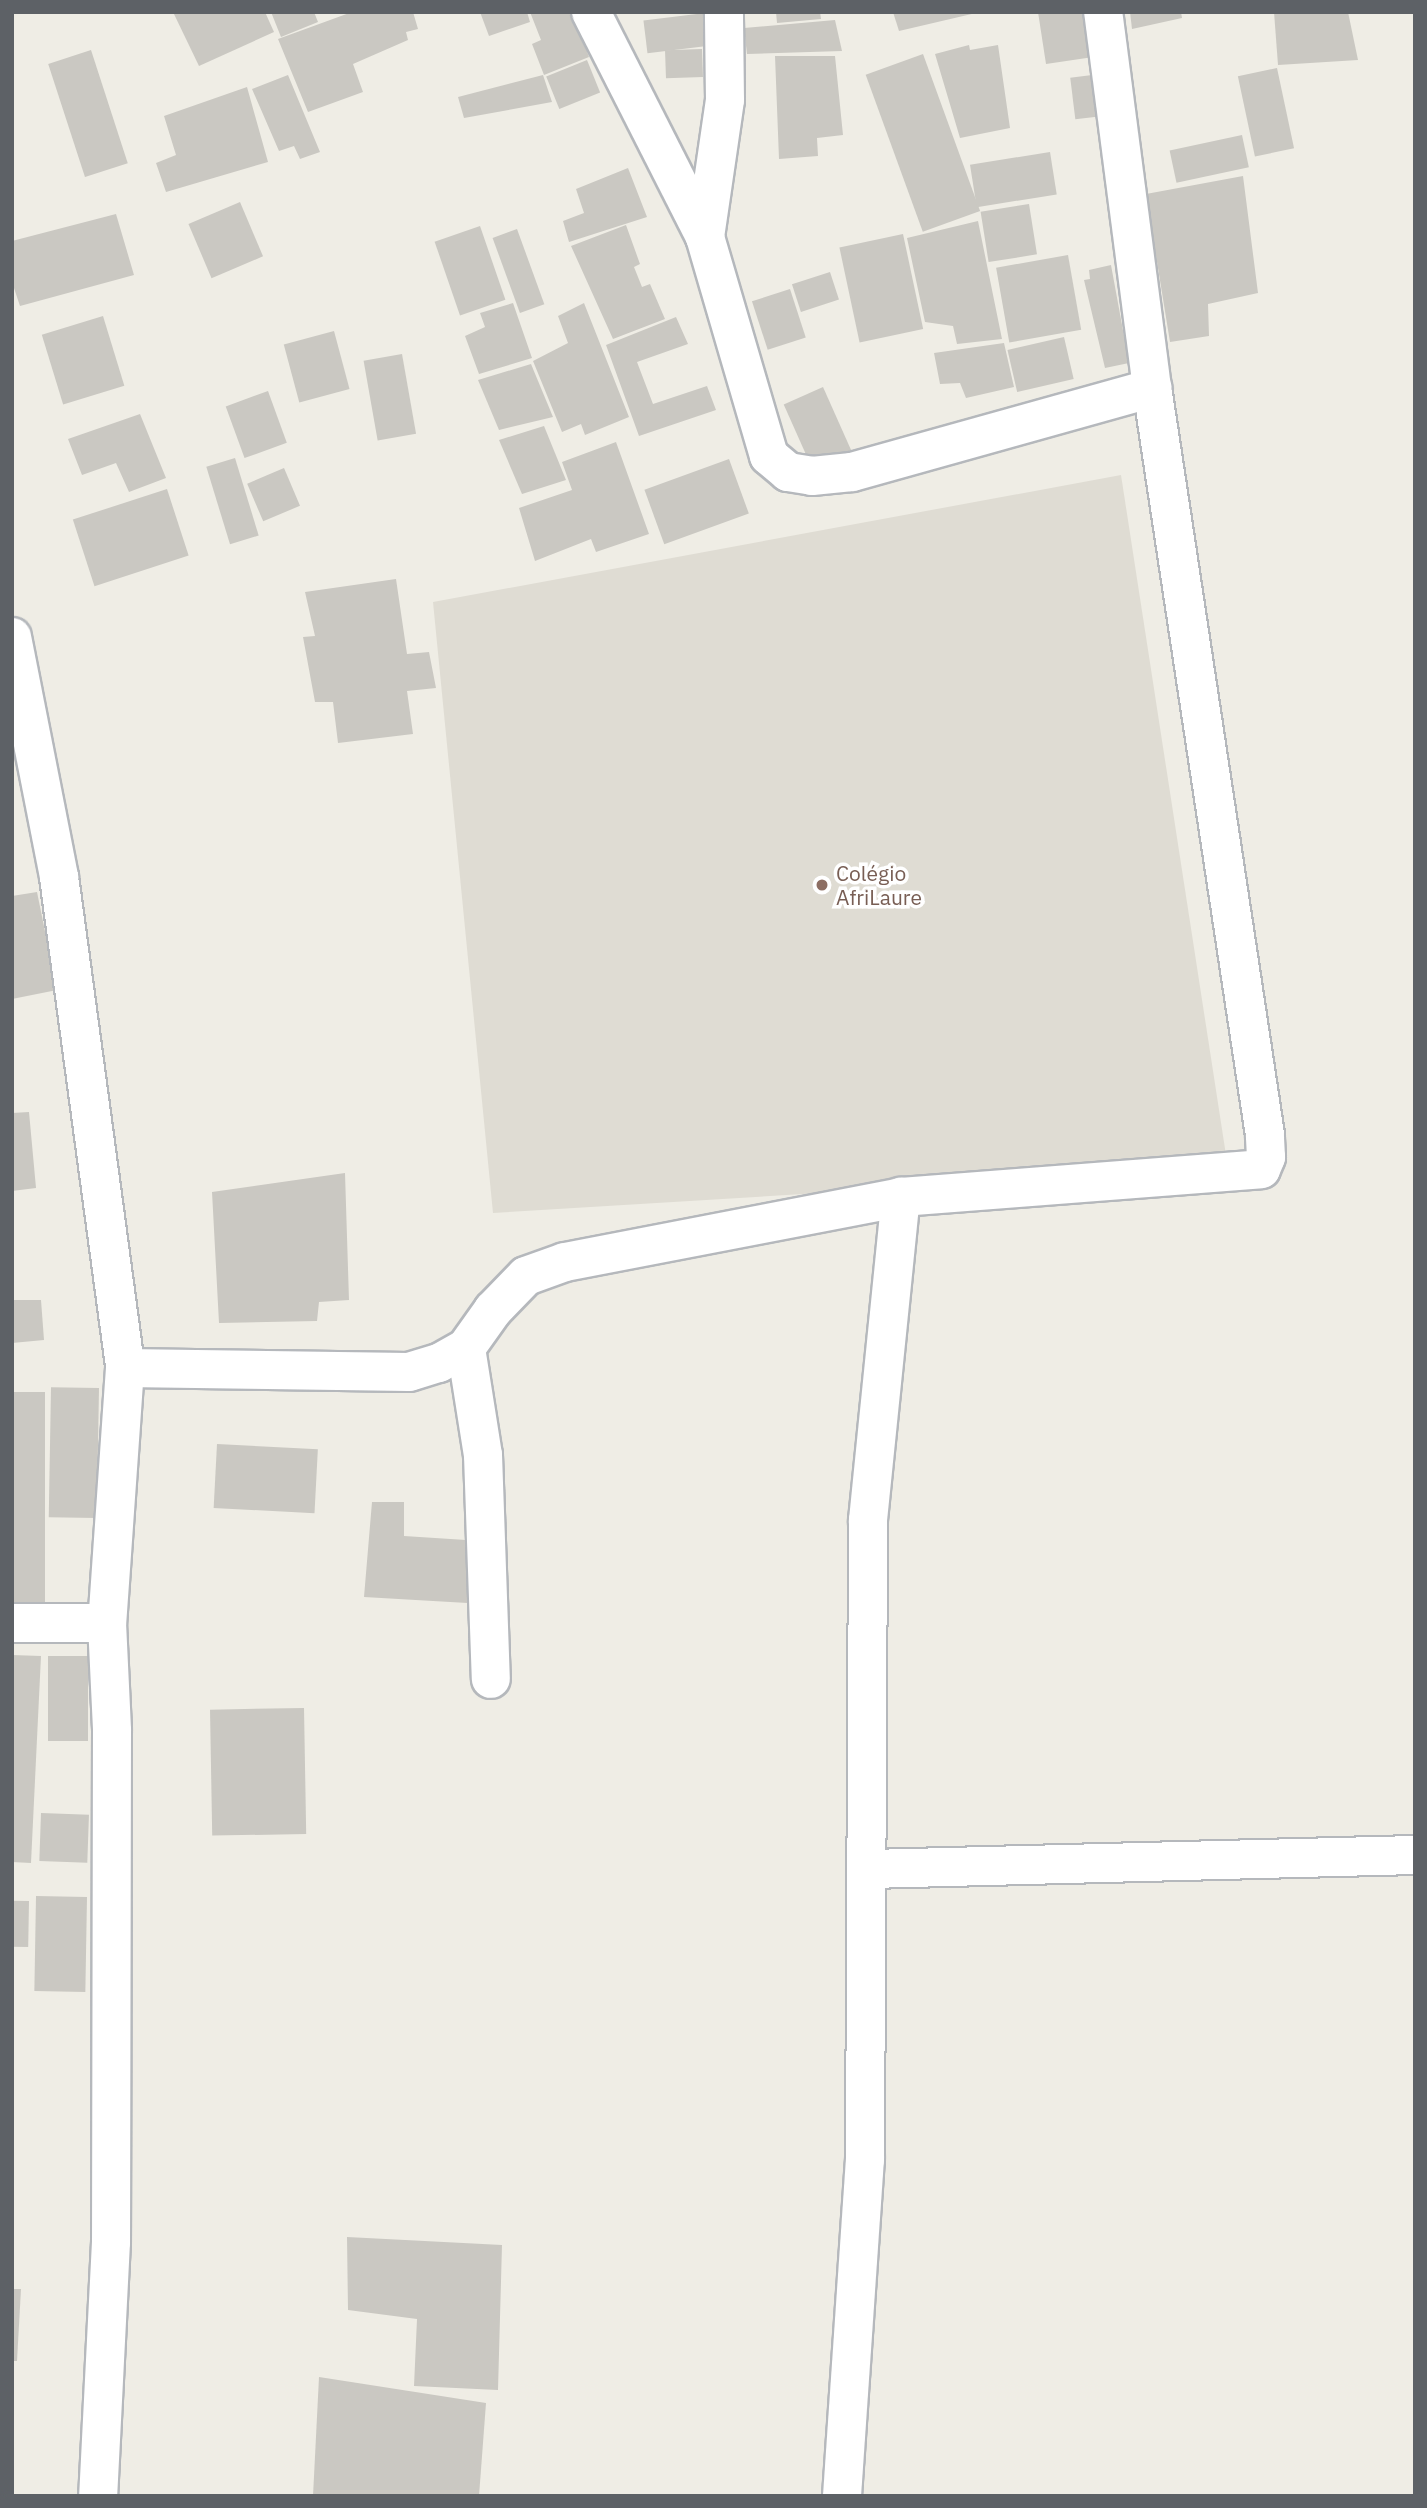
<!DOCTYPE html>
<html>
<head>
<meta charset="utf-8">
<style>
  body { margin:0 }
  #map { position:relative; width:1427px; height:2508px; overflow:hidden; background:#efede5; font-family:"IBM Plex Sans",sans-serif }
  div>[style] { position:absolute }
  .education>* { inset:0; background:#dfdcd3 }
  .building>* { inset:0; background:#cac8c2; transform-origin:0 0 }
  .roads { filter:drop-shadow(2px 0 #b5b8bc) drop-shadow(-2px 0 #b5b8bc) drop-shadow(0 2px #b5b8bc) drop-shadow(0 -2px #b5b8bc) }
  .minor>* { height:38px; margin:-19px; padding:0 19px; transform-origin:19px; border-radius:19px; background:#fff }
  .dots>* { width:19px; height:19px; translate:-50% -50%; box-sizing:border-box; border:4px solid #fff; border-radius:50% }
  span { translate:-50% -50%; white-space:nowrap; text-align:center; line-height:1.15; -webkit-text-stroke:7px #fff; paint-order:stroke }
  .education-label { font-size:21px; color:#785e54 }
  .left { translate:0 -50%; text-align:left }
  .frame { position:absolute; inset:0; border:14px solid #5d6166; pointer-events:none }
</style>
</head>
<body>
<div id="map">
  <div class="education">
    <div style="clip-path:polygon(1121px 475px,1228px 1168px,493px 1213px,433px 602px)"></div>
  </div>
  <div class="building">
    <div style="clip-path:polygon(173px 12px,265px 12px,274px 32px,199px 66px)"></div>
    <div style="clip-path:polygon(271px 12px,314px 12px,318px 22px,281px 37px)"></div>
    <div style="clip-path:polygon(352px 12px,413px 12px,418px 29px,406px 32px,408px 40px,353px 64px,363px 92px,308px 112px,278px 39px)"></div>
    <div style="clip-path:polygon(480px 12px,527px 12px,530px 22px,489px 36px)"></div>
    <div style="clip-path:polygon(530px 12px,573px 12px,589px 57px,544px 75px,532px 44px,541px 40px)"></div>
    <div style="clip-path:polygon(776px 12px,820px 12px,821px 19px,777px 23px)"></div>
    <div style="clip-path:polygon(893px 12px,976px 12px,976px 13px,899px 31px)"></div>
    <div style="clip-path:polygon(1038px 12px,1096px 12px,1100px 56px,1046px 64px)"></div>
    <div style="clip-path:polygon(1130px 12px,1181px 12px,1182px 18px,1132px 29px)"></div>
    <div style="clip-path:polygon(1274px 12px,1348px 12px,1358px 60px,1278px 65px)"></div>
    <div style="left:705px;top:13px;width:33px;height:62px;rotate:83deg"></div>
    <div style="clip-path:polygon(835px 20px,842px 51px,747px 54px,744px 28px)"></div>
    <div style="clip-path:polygon(969px 45px,970px 50px,998px 45px,1010px 128px,960px 138px,935px 54px)"></div>
    <div style="left:702px;top:49px;width:28px;height:37px;rotate:88deg"></div>
    <div style="left:91px;top:50px;width:119px;height:45px;rotate:72deg"></div>
    <div style="left:923px;top:54px;width:167px;height:61px;rotate:70deg"></div>
    <div style="clip-path:polygon(775px 56px,835px 56px,843px 135px,817px 138px,818px 156px,779px 159px)"></div>
    <div style="left:587px;top:60px;width:35px;height:44px;rotate:68deg"></div>
    <div style="left:1277px;top:68px;width:82px;height:40px;rotate:78deg"></div>
    <div style="left:1100px;top:74px;width:42px;height:30px;rotate:83deg"></div>
    <div style="clip-path:polygon(288px 75px,320px 152px,300px 159px,294px 146px,279px 151px,252px 89px)"></div>
    <div style="clip-path:polygon(543px 75px,552px 102px,464px 118px,458px 97px)"></div>
    <div style="clip-path:polygon(247px 87px,268px 162px,166px 192px,156px 163px,176px 155px,164px 116px)"></div>
    <div style="left:1242px;top:135px;width:33px;height:74px;rotate:78deg"></div>
    <div style="left:1050px;top:152px;width:43px;height:81px;rotate:81deg"></div>
    <div style="clip-path:polygon(628px 168px,647px 217px,569px 242px,563px 221px,584px 213px,576px 189px)"></div>
    <div style="clip-path:polygon(1243px 176px,1258px 293px,1208px 304px,1209px 336px,1170px 342px,1146px 194px)"></div>
    <div style="left:240px;top:202px;width:59px;height:56px;rotate:67deg"></div>
    <div style="left:1029px;top:204px;width:51px;height:49px;rotate:81deg"></div>
    <div style="clip-path:polygon(116px 214px,134px 275px,20px 306px,12px 282px,12px 241px)"></div>
    <div style="clip-path:polygon(978px 221px,1002px 339px,957px 344px,953px 326px,925px 322px,907px 238px)"></div>
    <div style="clip-path:polygon(626px 225px,640px 264px,634px 267px,642px 287px,650px 284px,665px 319px,613px 339px,571px 246px)"></div>
    <div style="left:480px;top:226px;width:78px;height:48px;rotate:71deg"></div>
    <div style="left:517px;top:229px;width:80px;height:26px;rotate:70deg"></div>
    <div style="left:903px;top:234px;width:97px;height:65px;rotate:78deg"></div>
    <div style="left:1068px;top:255px;width:76px;height:73px;rotate:80deg"></div>
    <div style="clip-path:polygon(1111px 265px,1129px 363px,1105px 368px,1084px 280px,1090px 279px,1089px 270px)"></div>
    <div style="left:830px;top:272px;width:29px;height:40px;rotate:72deg"></div>
    <div style="left:790px;top:289px;width:51px;height:40px;rotate:72deg"></div>
    <div style="clip-path:polygon(513px 303px,532px 358px,479px 374px,465px 336px,485px 327px,480px 313px)"></div>
    <div style="clip-path:polygon(584px 303px,629px 417px,585px 435px,581px 424px,562px 432px,533px 361px,568px 343px,558px 316px)"></div>
    <div style="left:103px;top:316px;width:73px;height:64px;rotate:73deg"></div>
    <div style="clip-path:polygon(676px 317px,688px 344px,637px 362px,653px 404px,707px 386px,716px 410px,639px 436px,606px 345px)"></div>
    <div style="left:334px;top:331px;width:60px;height:52px;rotate:75deg"></div>
    <div style="left:1064px;top:337px;width:43px;height:58px;rotate:77deg"></div>
    <div style="clip-path:polygon(1004px 343px,1014px 387px,966px 398px,960px 383px,940px 384px,934px 353px)"></div>
    <div style="left:402px;top:354px;width:81px;height:39px;rotate:80deg"></div>
    <div style="clip-path:polygon(531px 364px,553px 417px,499px 430px,478px 380px)"></div>
    <div style="left:823px;top:387px;width:69px;height:43px;rotate:66deg"></div>
    <div style="left:268px;top:391px;width:55px;height:45px;rotate:70deg"></div>
    <div style="clip-path:polygon(140px 414px,166px 478px,129px 492px,116px 463px,82px 475px,68px 439px)"></div>
    <div style="clip-path:polygon(544px 426px,566px 480px,522px 494px,499px 440px)"></div>
    <div style="clip-path:polygon(616px 442px,649px 534px,596px 552px,591px 539px,535px 561px,519px 508px,572px 490px,562px 462px)"></div>
    <div style="left:235px;top:458px;width:81px;height:30px;rotate:73deg"></div>
    <div style="left:729px;top:459px;width:58px;height:90px;rotate:70deg"></div>
    <div style="left:284px;top:468px;width:41px;height:40px;rotate:67deg"></div>
    <div style="left:167px;top:489px;width:70px;height:99px;rotate:72deg"></div>
    <div style="clip-path:polygon(396px 579px,407px 654px,429px 652px,436px 688px,407px 691px,413px 734px,338px 743px,333px 702px,315px 702px,303px 637px,315px 636px,305px 592px)"></div>
    <div style="clip-path:polygon(37px 892px,57px 990px,12px 999px,12px 896px)"></div>
    <div style="clip-path:polygon(29px 1112px,36px 1188px,12px 1191px,12px 1113px)"></div>
    <div style="clip-path:polygon(345px 1173px,349px 1300px,319px 1302px,317px 1321px,219px 1323px,212px 1192px)"></div>
    <div style="clip-path:polygon(12px 1300px,41px 1300px,44px 1340px,12px 1343px)"></div>
    <div style="left:99px;top:1388px;width:130px;height:48px;rotate:91deg"></div>
    <div style="left:12px;top:1392px;width:33px;height:210px"></div>
    <div style="left:217px;top:1444px;width:101px;height:64px;rotate:3deg"></div>
    <div style="clip-path:polygon(372px 1502px,404px 1502px,404px 1536px,497px 1542px,502px 1605px,364px 1597px)"></div>
    <div style="clip-path:polygon(12px 1655px,41px 1656px,31px 1863px,12px 1862px)"></div>
    <div style="left:48px;top:1656px;width:40px;height:85px"></div>
    <div style="left:304px;top:1708px;width:126px;height:94px;rotate:89deg"></div>
    <div style="left:41px;top:1813px;width:48px;height:48px;rotate:2deg"></div>
    <div style="left:87px;top:1897px;width:95px;height:51px;rotate:91deg"></div>
    <div style="left:29px;top:1901px;width:46px;height:17px;rotate:91deg"></div>
    <div style="clip-path:polygon(347px 2237px,502px 2245px,498px 2390px,414px 2386px,417px 2319px,348px 2310px)"></div>
    <div style="clip-path:polygon(12px 2289px,21px 2289px,17px 2361px,12px 2361px)"></div>
    <div style="clip-path:polygon(319px 2377px,486px 2403px,479px 2496px,313px 2496px)"></div>
  </div>
  <div class="roads">
    <div class="minor">
      <div style="left:591px;top:12px;width:252px;rotate:63.1deg"></div>
      <div style="left:705px;top:237px;width:228px;rotate:73.7deg"></div>
      <div style="left:769px;top:456px;width:25px;rotate:40deg"></div>
      <div style="left:788px;top:472px;width:24px;rotate:9deg"></div>
      <div style="left:812px;top:476px;width:40px;rotate:-5.7deg"></div>
      <div style="left:852px;top:472px;width:312px;rotate:-15.6deg"></div>
      <div style="left:705px;top:237px;width:138px;rotate:-81.7deg"></div>
      <div style="left:725px;top:100px;width:88px;rotate:-90.7deg"></div>
      <div style="left:12px;top:637px;width:245px;rotate:78.9deg"></div>
      <div style="left:59px;top:877px;width:495px;rotate:82.3deg"></div>
      <div style="left:125px;top:1368px;width:256px;rotate:94deg"></div>
      <div style="left:107px;top:1623px;width:108px;rotate:87.3deg"></div>
      <div style="left:112px;top:1731px;width:511px;rotate:90.11deg"></div>
      <div style="left:111px;top:2242px;width:254px;rotate:92.9deg"></div>
      <div style="left:466px;top:1348px;width:108px;rotate:81deg"></div>
      <div style="left:483px;top:1455px;width:224px;rotate:88deg"></div>
      <div style="left:125px;top:1368px;width:284px;rotate:0.8deg"></div>
      <div style="left:409px;top:1372px;width:31px;rotate:-17deg"></div>
      <div style="left:439px;top:1363px;width:31px;rotate:-29deg"></div>
      <div style="left:466px;top:1348px;width:47px;rotate:-54.6deg"></div>
      <div style="left:493px;top:1310px;width:47px;rotate:-45.9deg"></div>
      <div style="left:526px;top:1276px;width:41px;rotate:-19.7deg"></div>
      <div style="left:565px;top:1262px;width:342px;rotate:-10.9deg"></div>
      <div style="left:901px;top:1197px;width:361px;rotate:-4.4deg"></div>
      <div style="left:1261px;top:1169px;width:13px;rotate:-67deg"></div>
      <div style="left:1266px;top:1157px;width:22px;rotate:-93deg"></div>
      <div style="left:1265px;top:1135px;width:755px;rotate:-98.6deg"></div>
      <div style="left:1152px;top:388px;width:379px;rotate:-97.4deg"></div>
      <div style="left:12px;top:1623px;width:95px"></div>
      <div style="left:870px;top:1869px;width:545px;rotate:-1.47deg"></div>
      <div style="left:842px;top:2496px;width:337px;rotate:-86.1deg"></div>
      <div style="left:865px;top:2160px;width:640px;rotate:-89.73deg"></div>
      <div style="left:868px;top:1520px;width:325px;rotate:-84.2deg"></div>
    </div>
  </div>
  <div class="dots">
    <div style="left:822px;top:885px;background:#8d6e63"></div>
  </div>
  <div class="education-label">
    <span class="left" style="left:836px;top:885px">Colégio<br>AfriLaure</span>
  </div>
  <div class="frame"></div>
</div>
</body>
</html>
